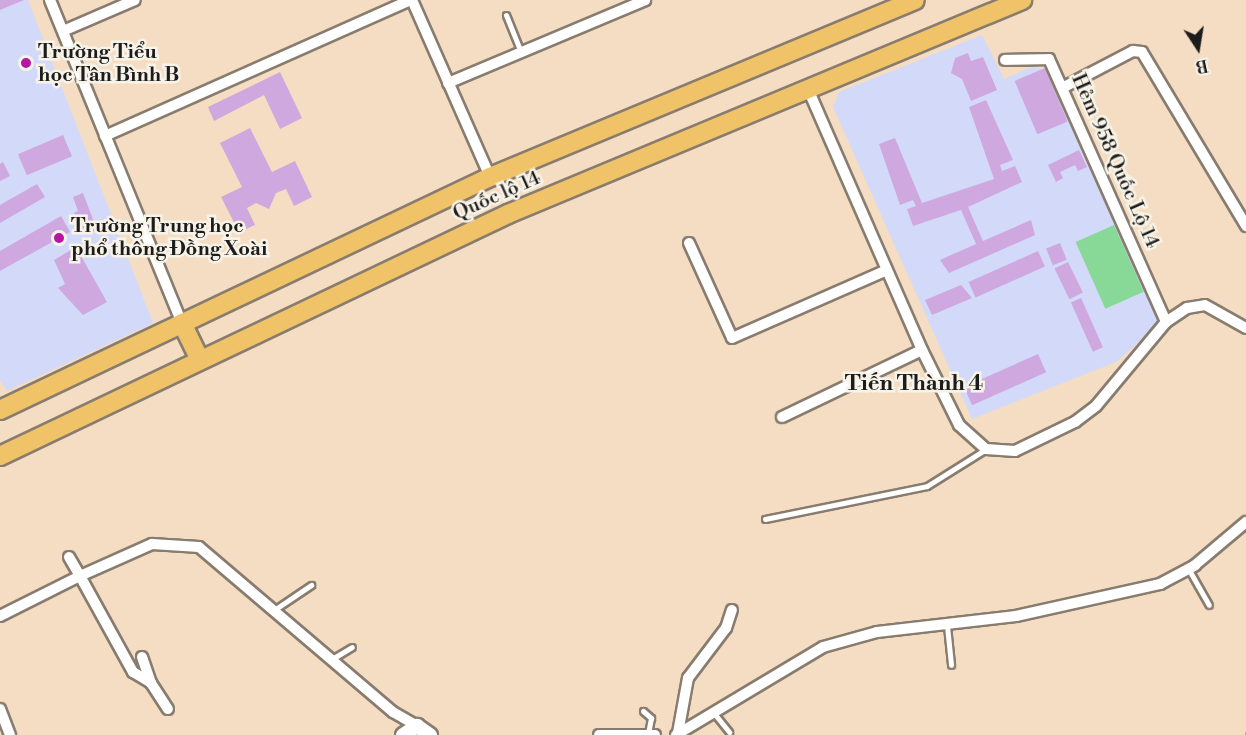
<!DOCTYPE html>
<html>
<head>
<meta charset="utf-8">
<style>
  body { margin:0 }
  #map { position:relative; width:1246px; height:735px; overflow:hidden; background:#f4ddc2; font-family:"Libre Bodoni",serif }
  div>[style] { position:absolute }
  .built>* { inset:0; background:#d3d9f9 }
  .green>* { inset:0; background:#88d898; transform-origin:0 0 }
  .stream>* { height:3px; margin:-1.5px; padding:0 1.5px; transform-origin:1.5px; border-radius:1.5px; background:#5ac7d3 }
  .building>* { inset:0; background:#cfa8df; transform-origin:0 0 }
  .roads { filter:drop-shadow(2px 0 #887c6f) drop-shadow(-2px 0 #887c6f) drop-shadow(0 2px #887c6f) drop-shadow(0 -2px #887c6f) }
  .service>* { height:5px; margin:-2.5px; padding:0 2.5px; transform-origin:2.5px; border-radius:2.5px; background:#fff }
  .minor>* { height:10px; margin:-5px; padding:0 5px; transform-origin:5px; border-radius:5px; background:#fff }
  .tertiary>* { height:14px; margin:-7px; padding:0 7px; transform-origin:7px; border-radius:7px; background:#fff }
  .trunk>* { height:18px; margin:-9px; padding:0 9px; transform-origin:9px; border-radius:9px; background:#f1c369 }
  .dots>* { width:16px; height:16px; translate:-50% -50%; box-sizing:border-box; border:3px solid #f7f3e8; border-radius:50% }
  span { translate:-50% -50%; white-space:nowrap; text-align:center; line-height:1.15; -webkit-text-stroke:5px #f7f3e8; paint-order:stroke }
  .poi-label { font-size:20px; color:#1c1c1c; font-weight:700 }
  .left { translate:0 -50%; text-align:left }
  .street-label { font-size:20px; color:#1c1c1c }
  .quarter-label { font-size:22px; color:#1c1c1c; font-weight:700 }
  .north { position:absolute; left:1168px; top:18px; width:60px; height:60px; -webkit-text-stroke:4px #f7f3e8; paint-order:stroke; rotate:168deg; font-size:16px; font-weight:700; line-height:24px; text-align:center; color:#1c1c1c }
  .north::after { content:''; display:block; margin:auto; width:21px; height:27px; background:#1c1c1c; clip-path:polygon(50% 0,100% 100%,50% 72%,0 100%) }
</style>
</head>
<body>
<div id="map">
  <div class="built">
    <div style="clip-path:polygon(0 0,28px 0,153px 323px,7px 391px,0 380px)"></div>
    <div style="clip-path:polygon(982px 35px,1004px 79px,1032px 67px,1048px 70px,1161px 323px,1116px 362px,972px 419px,833px 107px,839px 92px)"></div>
  </div>
  <div class="green">
    <div style="left:1114px;top:225px;width:73px;height:42px;rotate:66deg"></div>
  </div>
  <div class="stream">
    <div style="left:1246px;top:735px;width:2px;rotate:-90deg"></div>
  </div>
  <div class="building">
    <div style="clip-path:polygon(0 0,24px 0,0 10px)"></div>
    <div style="clip-path:polygon(968px 53px,971px 61px,983px 57px,997px 90px,971px 101px,962px 79px,951px 73px,955px 58px)"></div>
    <div style="left:1045px;top:68px;width:58px;height:33px;rotate:67deg"></div>
    <div style="clip-path:polygon(280px 72px,302px 118px,280px 129px,264px 95px,214px 121px,208px 107px)"></div>
    <div style="clip-path:polygon(986px 100px,1013px 160px,1000px 165px,1002px 171px,1015px 166px,1022px 182px,968px 207px,983px 241px,1031px 220px,1035px 235px,949px 273px,940px 260px,976px 244px,961px 210px,913px 226px,907px 209px,916px 206px,913px 200px,900px 205px,879px 144px,895px 138px,922px 203px,994px 179px,969px 107px)"></div>
    <div style="clip-path:polygon(250px 128px,272px 172px,295px 161px,312px 197px,294px 206px,286px 189px,276px 193px,269px 209px,256px 203px,247px 208px,255px 225px,239px 232px,221px 197px,242px 187px,220px 143px)"></div>
    <div style="left:63px;top:135px;width:23px;height:49px;rotate:67deg"></div>
    <div style="clip-path:polygon(1079px 150px,1087px 167px,1078px 171px,1075px 165px,1060px 172px,1063px 178px,1056px 182px,1048px 165px)"></div>
    <div style="clip-path:polygon(3px 162px,10px 176px,0 181px,0 164px)"></div>
    <div style="clip-path:polygon(37px 184px,45px 197px,0 223px,0 205px)"></div>
    <div style="clip-path:polygon(83px 193px,97px 230px,87px 234px,74px 213px,78px 211px,73px 197px)"></div>
    <div style="clip-path:polygon(61px 216px,70px 232px,0 271px,0 251px)"></div>
    <div style="left:1060px;top:243px;width:18px;height:15px;rotate:68deg"></div>
    <div style="clip-path:polygon(76px 247px,107px 302px,83px 315px,58px 288px,65px 284px,54px 260px)"></div>
    <div style="left:1038px;top:251px;width:17px;height:76px;rotate:66deg"></div>
    <div style="left:1068px;top:262px;width:34px;height:15px;rotate:64deg"></div>
    <div style="clip-path:polygon(961px 285px,972px 298px,932px 315px,925px 300px)"></div>
    <div style="left:1081px;top:298px;width:54px;height:11px;rotate:66deg"></div>
    <div style="left:1038px;top:354px;width:20px;height:81px;rotate:66deg"></div>
  </div>
  <div class="roads">
    <div class="service">
      <div style="left:506px;top:15px;width:40px;rotate:68deg"></div>
      <div style="left:765px;top:519px;width:165px;rotate:-11.5deg"></div>
      <div style="left:927px;top:486px;width:70px;rotate:-32.1deg"></div>
      <div style="left:1189px;top:570px;width:40px;rotate:60.3deg"></div>
      <div style="left:274px;top:610px;width:45px;rotate:-34deg"></div>
      <div style="left:947px;top:626px;width:39px;rotate:84deg"></div>
      <div style="left:332px;top:659px;width:23px;rotate:-31deg"></div>
      <div style="left:643px;top:711px;width:11px;rotate:41deg"></div>
      <div style="left:651px;top:718px;width:15px;rotate:101deg"></div>
      <div style="left:713px;top:712px;width:26px;rotate:51deg"></div>
    </div>
    <div class="minor">
      <div style="left:50px;top:0;width:349px;rotate:67.8deg"></div>
      <div style="left:412px;top:0;width:193px;rotate:66.2deg"></div>
      <div style="left:63px;top:31px;width:78px;rotate:-23.3deg"></div>
      <div style="left:1005px;top:60px;width:44px;rotate:-1.3deg"></div>
      <div style="left:1049px;top:59px;width:288px;rotate:66deg"></div>
      <div style="left:448px;top:83px;width:214px;rotate:-22.8deg"></div>
      <div style="left:1064px;top:87px;width:78px;rotate:-27.6deg"></div>
      <div style="left:1133px;top:51px;width:9px;rotate:6deg"></div>
      <div style="left:1142px;top:52px;width:203px;rotate:59.1deg"></div>
      <div style="left:808px;top:89px;width:285px;rotate:66.4deg"></div>
      <div style="left:922px;top:350px;width:84px;rotate:63.7deg"></div>
      <div style="left:959px;top:425px;width:36px;rotate:42deg"></div>
      <div style="left:986px;top:449px;width:29px;rotate:4deg"></div>
      <div style="left:1015px;top:451px;width:67px;rotate:-25.8deg"></div>
      <div style="left:1075px;top:422px;width:26px;rotate:-37deg"></div>
      <div style="left:1096px;top:406px;width:109px;rotate:-50.2deg"></div>
      <div style="left:1166px;top:322px;width:25px;rotate:-34deg"></div>
      <div style="left:1187px;top:308px;width:18px;rotate:-9deg"></div>
      <div style="left:1205px;top:305px;width:47px;rotate:29.3deg"></div>
      <div style="left:105px;top:136px;width:334px;rotate:-24deg"></div>
      <div style="left:689px;top:243px;width:104px;rotate:65.6deg"></div>
      <div style="left:732px;top:338px;width:169px;rotate:-23.7deg"></div>
      <div style="left:782px;top:417px;width:155px;rotate:-25.6deg"></div>
      <div style="left:69px;top:557px;width:22px;rotate:60deg"></div>
      <div style="left:80px;top:576px;width:79px;rotate:-24deg"></div>
      <div style="left:152px;top:544px;width:47px;rotate:3.7deg"></div>
      <div style="left:199px;top:547px;width:255px;rotate:40.4deg"></div>
      <div style="left:393px;top:712px;width:28px;rotate:30deg"></div>
      <div style="left:0;top:616px;width:89px;rotate:-26.6deg"></div>
      <div style="left:80px;top:576px;width:110px;rotate:61.1deg"></div>
      <div style="left:133px;top:672px;width:21px;rotate:31deg"></div>
      <div style="left:151px;top:683px;width:31px;rotate:57deg"></div>
      <div style="left:142px;top:657px;width:28px;rotate:71deg"></div>
      <div style="left:0;top:709px;width:28px;rotate:69deg"></div>
      <div style="left:678px;top:733px;width:56px;rotate:-79.7deg"></div>
      <div style="left:688px;top:678px;width:63px;rotate:-52.8deg"></div>
      <div style="left:726px;top:628px;width:19px;rotate:-72deg"></div>
      <div style="left:599px;top:735px;width:56px"></div>
      <div style="left:676px;top:735px;width:171px;rotate:-30.9deg"></div>
      <div style="left:823px;top:647px;width:56px;rotate:-15.5deg"></div>
      <div style="left:877px;top:632px;width:140px;rotate:-6.6deg"></div>
      <div style="left:1016px;top:616px;width:148px;rotate:-12.5deg"></div>
      <div style="left:1160px;top:584px;width:40px;rotate:-28deg"></div>
      <div style="left:1195px;top:565px;width:67px;rotate:-40.1deg"></div>
    </div>
    <div class="tertiary">
      <div style="left:403px;top:735px;width:17px;rotate:-33deg"></div>
      <div style="left:417px;top:726px;width:16px;rotate:35deg"></div>
    </div>
    <div class="trunk">
      <div style="left:182px;top:323px;width:41px;rotate:64.1deg"></div>
      <div style="left:0;top:410px;width:543px;rotate:-25.43deg"></div>
      <div style="left:490px;top:177px;width:460px;rotate:-22.6deg"></div>
      <div style="left:0;top:456px;width:563px;rotate:-25.47deg"></div>
      <div style="left:508px;top:214px;width:557px;rotate:-22.6deg"></div>
    </div>
  </div>
  <div class="dots">
    <div style="left:26px;top:63px;background:#b5179e"></div>
    <div style="left:59px;top:238px;background:#b5179e"></div>
  </div>
  <div class="poi-label">
    <span class="left" style="left:38px;top:64px">Trường Tiểu<br>học Tân Bình B</span>
    <span class="left" style="left:71px;top:238px">Trường Trung học<br>phổ thông Đồng Xoài</span>
  </div>
  <div class="street-label">
    <span style="left:1115px;top:161px;rotate:66deg">Hẻm 958 Quốc Lộ 14</span>
    <span style="left:497px;top:196px;rotate:-24deg">Quốc lộ 14</span>
  </div>
  <div class="quarter-label">
    <span style="left:914px;top:384px">Tiến Thành 4</span>
  </div>
  <div class="north">B</div>
</div>
</body>
</html>
